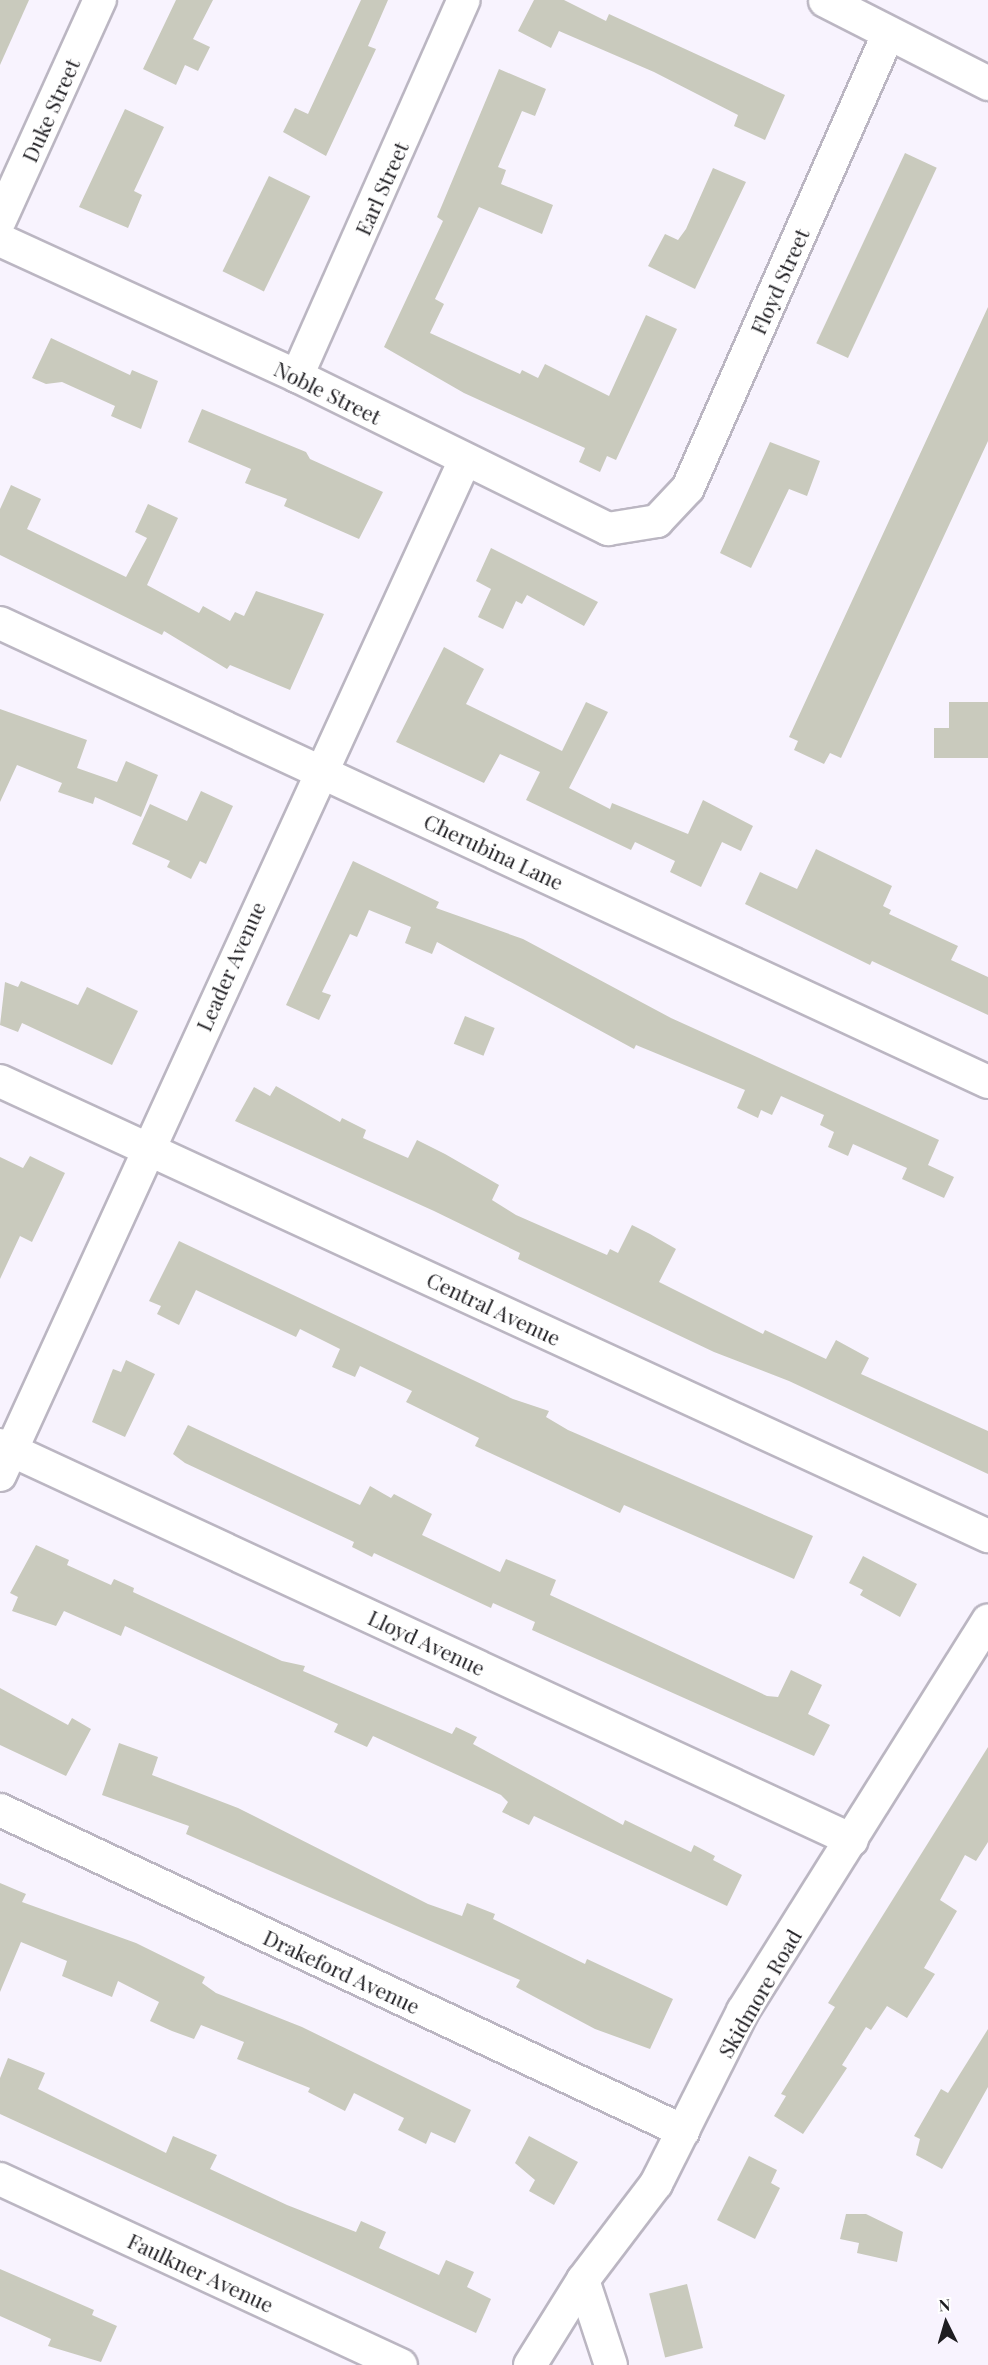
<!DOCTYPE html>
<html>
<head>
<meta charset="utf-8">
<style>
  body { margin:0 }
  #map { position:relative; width:988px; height:2365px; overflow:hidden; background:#f8f3fe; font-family:"Playfair Display",serif }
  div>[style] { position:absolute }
  .building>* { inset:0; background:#c9cabd; transform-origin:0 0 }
  .roads { filter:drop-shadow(2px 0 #bbb6c2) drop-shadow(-2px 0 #bbb6c2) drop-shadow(0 2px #bbb6c2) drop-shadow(0 -2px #bbb6c2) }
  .street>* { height:32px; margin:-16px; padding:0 16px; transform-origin:16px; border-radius:16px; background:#fff }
  .secondary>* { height:33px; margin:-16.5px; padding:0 16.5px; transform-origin:16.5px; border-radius:16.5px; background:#fff }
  span { translate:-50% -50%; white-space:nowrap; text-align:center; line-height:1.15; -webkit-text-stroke:6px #fff; paint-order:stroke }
  .street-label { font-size:21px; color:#1e1d21 }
  .north { position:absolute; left:916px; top:2293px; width:60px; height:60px; -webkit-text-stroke:4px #fff; paint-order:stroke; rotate:355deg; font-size:16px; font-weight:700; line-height:24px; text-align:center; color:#1e1d21 }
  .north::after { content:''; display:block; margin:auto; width:21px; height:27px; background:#1e1d21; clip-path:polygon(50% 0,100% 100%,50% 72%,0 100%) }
</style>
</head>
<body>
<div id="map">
  <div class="building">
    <div style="clip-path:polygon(0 0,29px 0,0 65px)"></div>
    <div style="clip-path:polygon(176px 0,213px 0,193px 39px,210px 47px,198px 71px,185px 65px,176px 85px,143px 69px)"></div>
    <div style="clip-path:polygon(361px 0,388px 0,368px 46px,376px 49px,326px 156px,283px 132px,295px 108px,308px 114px)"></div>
    <div style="clip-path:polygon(534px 0,564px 0,606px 21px,609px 14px,785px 95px,765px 140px,734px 126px,738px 115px,654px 72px,559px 31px,551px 48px,518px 31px)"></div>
    <div style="clip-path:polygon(499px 69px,546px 89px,535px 116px,522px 111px,498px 167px,506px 170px,501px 184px,553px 205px,542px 234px,479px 207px,435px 299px,444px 304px,430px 333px,520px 374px,522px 370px,538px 378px,545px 364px,609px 396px,646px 315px,677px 329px,616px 460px,607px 456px,600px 472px,579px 462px,585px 448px,464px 393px,384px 347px,443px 221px,437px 217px)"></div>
    <div style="clip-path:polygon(125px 109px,164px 127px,134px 191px,142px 195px,128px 228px,79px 207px)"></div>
    <div style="left:905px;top:153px;width:35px;height:210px;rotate:25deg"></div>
    <div style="clip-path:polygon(713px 168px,746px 182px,695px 289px,648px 266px,665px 234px,678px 240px,686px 229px)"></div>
    <div style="left:269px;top:176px;width:46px;height:106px;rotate:26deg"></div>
    <div style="clip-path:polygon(988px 307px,988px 441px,841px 758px,830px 753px,824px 764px,794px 750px,798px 741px,789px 737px)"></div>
    <div style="clip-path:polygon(51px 338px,130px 375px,132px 370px,158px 381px,141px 429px,111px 416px,115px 406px,62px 382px,46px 384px,32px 378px)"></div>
    <div style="clip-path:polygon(202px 409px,306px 452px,310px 459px,383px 492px,359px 539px,284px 506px,287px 499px,245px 483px,251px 469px,188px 442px)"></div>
    <div style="clip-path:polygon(770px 442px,820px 461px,807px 496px,789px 489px,751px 568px,720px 553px)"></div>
    <div style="clip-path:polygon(11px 485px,41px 499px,27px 529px,126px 577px,147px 538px,135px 532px,148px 504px,178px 518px,147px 585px,199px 613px,203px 606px,230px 621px,235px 612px,244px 616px,256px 591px,324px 614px,290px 690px,230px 665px,227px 669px,164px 631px,162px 635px,0 555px,0 509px)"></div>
    <div style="clip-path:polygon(491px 548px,598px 602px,584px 626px,527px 595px,522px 604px,516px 601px,503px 629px,478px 617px,491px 589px,476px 581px)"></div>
    <div style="clip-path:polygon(444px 647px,484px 669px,466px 704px,562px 751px,586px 702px,608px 712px,569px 788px,610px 809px,612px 803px,688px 834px,703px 800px,753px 826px,741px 851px,722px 842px,701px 887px,670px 872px,675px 861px,635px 842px,631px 850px,526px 800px,540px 772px,500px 754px,484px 783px,396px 742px)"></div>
    <div style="clip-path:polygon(949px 702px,988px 702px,988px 758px,934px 758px,934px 728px,949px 728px)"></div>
    <div style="clip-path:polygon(0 709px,87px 740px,77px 768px,117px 782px,126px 761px,158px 775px,141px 817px,95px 797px,93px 804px,58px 792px,62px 783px,17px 765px,0 802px)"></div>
    <div style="clip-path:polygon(201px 791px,233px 806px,206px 864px,200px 861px,191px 879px,167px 867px,170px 861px,132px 844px,150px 804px,187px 821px)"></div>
    <div style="clip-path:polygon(816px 849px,892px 886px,883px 906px,891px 910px,889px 914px,958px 946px,951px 960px,988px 977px,988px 1015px,872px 961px,870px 965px,745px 904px,760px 872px,797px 889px)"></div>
    <div style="clip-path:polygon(353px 861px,439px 902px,436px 908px,523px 939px,671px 1018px,939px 1140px,928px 1165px,954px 1177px,944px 1198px,902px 1179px,907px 1168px,853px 1144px,848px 1156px,828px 1147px,834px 1132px,820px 1125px,824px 1115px,781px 1096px,772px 1115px,761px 1110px,758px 1118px,737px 1108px,745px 1090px,636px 1045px,634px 1049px,437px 942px,432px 954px,405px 943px,411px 927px,369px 910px,357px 937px,350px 934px,322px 992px,331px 995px,319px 1020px,286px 1005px)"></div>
    <div style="clip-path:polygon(21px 981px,78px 1005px,87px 987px,138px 1011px,112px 1065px,22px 1023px,18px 1032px,0 1025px,5px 982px,18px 987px)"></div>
    <div style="left:465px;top:1016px;width:32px;height:30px;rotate:22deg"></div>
    <div style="clip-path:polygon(276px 1086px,340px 1122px,342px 1118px,366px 1130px,363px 1138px,408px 1158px,417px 1140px,445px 1154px,499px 1185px,492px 1200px,516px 1215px,607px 1255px,610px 1249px,618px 1253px,632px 1225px,650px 1234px,676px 1249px,659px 1282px,763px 1334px,765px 1330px,826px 1359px,836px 1340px,869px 1358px,861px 1374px,988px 1431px,988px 1474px,789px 1381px,714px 1352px,518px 1259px,520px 1253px,434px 1211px,235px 1121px,254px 1087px,270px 1096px)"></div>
    <div style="clip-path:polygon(30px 1156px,65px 1173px,32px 1242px,20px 1236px,0 1279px,0 1157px,23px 1168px)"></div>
    <div style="clip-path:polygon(179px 1241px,513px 1399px,549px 1411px,546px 1417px,568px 1430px,813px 1536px,794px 1579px,624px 1505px,620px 1513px,475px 1446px,479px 1438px,406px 1402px,412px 1391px,360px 1366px,355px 1377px,332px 1367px,340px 1349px,300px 1329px,296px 1337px,196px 1290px,179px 1325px,157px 1314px,161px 1306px,149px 1301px)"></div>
    <div style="clip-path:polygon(126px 1360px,155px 1374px,125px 1437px,92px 1422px,113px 1369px,121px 1372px)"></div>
    <div style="clip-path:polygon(188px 1425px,360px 1505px,370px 1486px,391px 1498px,394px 1494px,432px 1514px,422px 1535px,500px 1572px,506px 1559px,556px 1580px,550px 1595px,767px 1696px,778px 1697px,791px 1670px,822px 1685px,808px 1714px,830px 1725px,814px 1756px,532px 1630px,535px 1622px,493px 1603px,491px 1608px,374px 1553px,372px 1557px,352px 1547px,354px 1542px,185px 1463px,173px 1454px)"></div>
    <div style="clip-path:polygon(36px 1545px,69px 1560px,67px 1565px,111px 1585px,114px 1579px,134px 1588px,133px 1592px,282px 1661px,305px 1666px,303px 1671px,452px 1734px,456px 1727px,477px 1737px,473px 1744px,623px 1825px,625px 1820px,691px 1852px,694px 1845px,715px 1856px,713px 1860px,742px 1875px,727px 1906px,534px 1816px,529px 1825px,502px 1812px,508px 1802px,501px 1795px,373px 1736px,367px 1747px,334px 1732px,338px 1724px,125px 1626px,121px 1636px,64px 1611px,56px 1626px,12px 1611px,18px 1597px,10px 1593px)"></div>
    <div style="clip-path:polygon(863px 1556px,917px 1584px,900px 1617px,860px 1595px,863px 1590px,849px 1583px)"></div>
    <div style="clip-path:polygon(0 1688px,68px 1725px,72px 1718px,91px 1729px,66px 1776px,0 1745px)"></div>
    <div style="clip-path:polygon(119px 1743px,158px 1757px,152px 1775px,238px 1808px,428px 1904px,462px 1916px,467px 1903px,495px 1914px,493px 1919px,585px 1964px,587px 1959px,673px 1999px,650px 2049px,595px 2029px,516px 1987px,520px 1980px,186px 1834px,189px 1826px,102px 1795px)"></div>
    <div style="clip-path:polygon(988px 1747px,988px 1842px,976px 1861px,965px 1855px,940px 1900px,957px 1911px,924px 1968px,935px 1974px,907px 2018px,887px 2006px,871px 2030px,866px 2027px,842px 2065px,847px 2068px,803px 2134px,774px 2116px,786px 2096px,781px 2094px,835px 2007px,828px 2003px)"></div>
    <div style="clip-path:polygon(0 1883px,26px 1894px,22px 1902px,136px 1943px,205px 1977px,202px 1983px,216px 1993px,302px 2027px,471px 2110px,455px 2143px,431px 2132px,426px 2144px,398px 2130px,404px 2118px,354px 2093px,345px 2111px,308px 2092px,310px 2088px,237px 2059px,244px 2042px,201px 2025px,194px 2039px,172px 2031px,150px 2021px,159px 2002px,118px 1981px,112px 1997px,62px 1976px,67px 1961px,21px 1942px,0 1992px)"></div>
    <div style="clip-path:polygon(988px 2029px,988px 2087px,942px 2169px,916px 2155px,920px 2139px,914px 2136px,941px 2089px,948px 2093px)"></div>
    <div style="clip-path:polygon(8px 2058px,45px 2073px,38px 2089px,166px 2153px,173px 2136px,217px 2155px,210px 2169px,287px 2205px,356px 2232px,361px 2221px,386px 2232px,379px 2248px,439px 2275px,446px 2260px,474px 2272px,467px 2287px,491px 2299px,476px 2333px,0 2114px,0 2078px)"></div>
    <div style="clip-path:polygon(529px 2136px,578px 2162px,554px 2205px,529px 2191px,535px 2180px,515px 2163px)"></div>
    <div style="clip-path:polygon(749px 2156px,777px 2170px,771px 2183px,780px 2188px,755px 2239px,717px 2220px)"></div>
    <div style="clip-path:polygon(846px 2214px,866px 2214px,903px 2232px,897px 2262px,857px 2253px,859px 2243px,840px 2239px)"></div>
    <div style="clip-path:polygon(0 2269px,94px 2310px,92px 2315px,117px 2326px,101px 2362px,48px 2346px,51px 2339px,0 2316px)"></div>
    <div style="left:687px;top:2284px;width:66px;height:39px;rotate:76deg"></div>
  </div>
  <div class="roads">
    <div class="street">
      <div style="left:0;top:220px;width:242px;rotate:-65.6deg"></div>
      <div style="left:0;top:240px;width:327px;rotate:24.6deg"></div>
      <div style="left:297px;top:376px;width:347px;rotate:26.2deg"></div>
      <div style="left:608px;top:529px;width:50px;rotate:-9.3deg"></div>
      <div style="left:657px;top:521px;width:45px;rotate:-46.8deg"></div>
      <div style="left:688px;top:488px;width:497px;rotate:-66.2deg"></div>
      <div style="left:297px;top:376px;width:411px;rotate:-66.1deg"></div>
      <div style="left:0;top:623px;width:1089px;rotate:24.92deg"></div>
      <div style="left:0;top:1081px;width:1088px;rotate:24.73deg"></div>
      <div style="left:0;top:1445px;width:939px;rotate:24.87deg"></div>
      <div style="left:0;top:1475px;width:1116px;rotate:-65.39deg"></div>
      <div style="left:0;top:1810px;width:755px;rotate:25.17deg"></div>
      <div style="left:0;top:2179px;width:442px;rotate:24.9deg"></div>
      <div style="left:583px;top:2280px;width:89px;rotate:71.8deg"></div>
      <div style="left:530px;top:2365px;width:100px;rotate:-58.1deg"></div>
      <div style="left:583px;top:2280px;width:121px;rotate:-52.8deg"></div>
      <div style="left:656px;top:2184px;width:194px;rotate:-63.3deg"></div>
      <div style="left:743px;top:2011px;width:461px;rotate:-57.9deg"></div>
    </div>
    <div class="secondary">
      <div style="left:825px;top:0;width:183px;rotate:27deg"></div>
    </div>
  </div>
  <div class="street-label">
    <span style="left:50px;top:110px;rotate:-66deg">Duke Street</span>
    <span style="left:381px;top:188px;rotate:-66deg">Earl Street</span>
    <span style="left:779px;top:281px;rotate:-66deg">Floyd Street</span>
    <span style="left:328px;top:392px;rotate:26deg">Noble Street</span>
    <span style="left:494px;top:851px;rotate:25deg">Cherubina Lane</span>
    <span style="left:230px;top:966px;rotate:-66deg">Leader Avenue</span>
    <span style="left:494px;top:1308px;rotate:25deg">Central Avenue</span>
    <span style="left:427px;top:1642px;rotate:25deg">Lloyd Avenue</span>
    <span style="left:342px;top:1971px;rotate:25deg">Drakeford Avenue</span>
    <span style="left:759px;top:1993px;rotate:-60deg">Skidmore Road</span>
    <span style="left:201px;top:2272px;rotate:25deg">Faulkner Avenue</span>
  </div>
  <div class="north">N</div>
</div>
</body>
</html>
